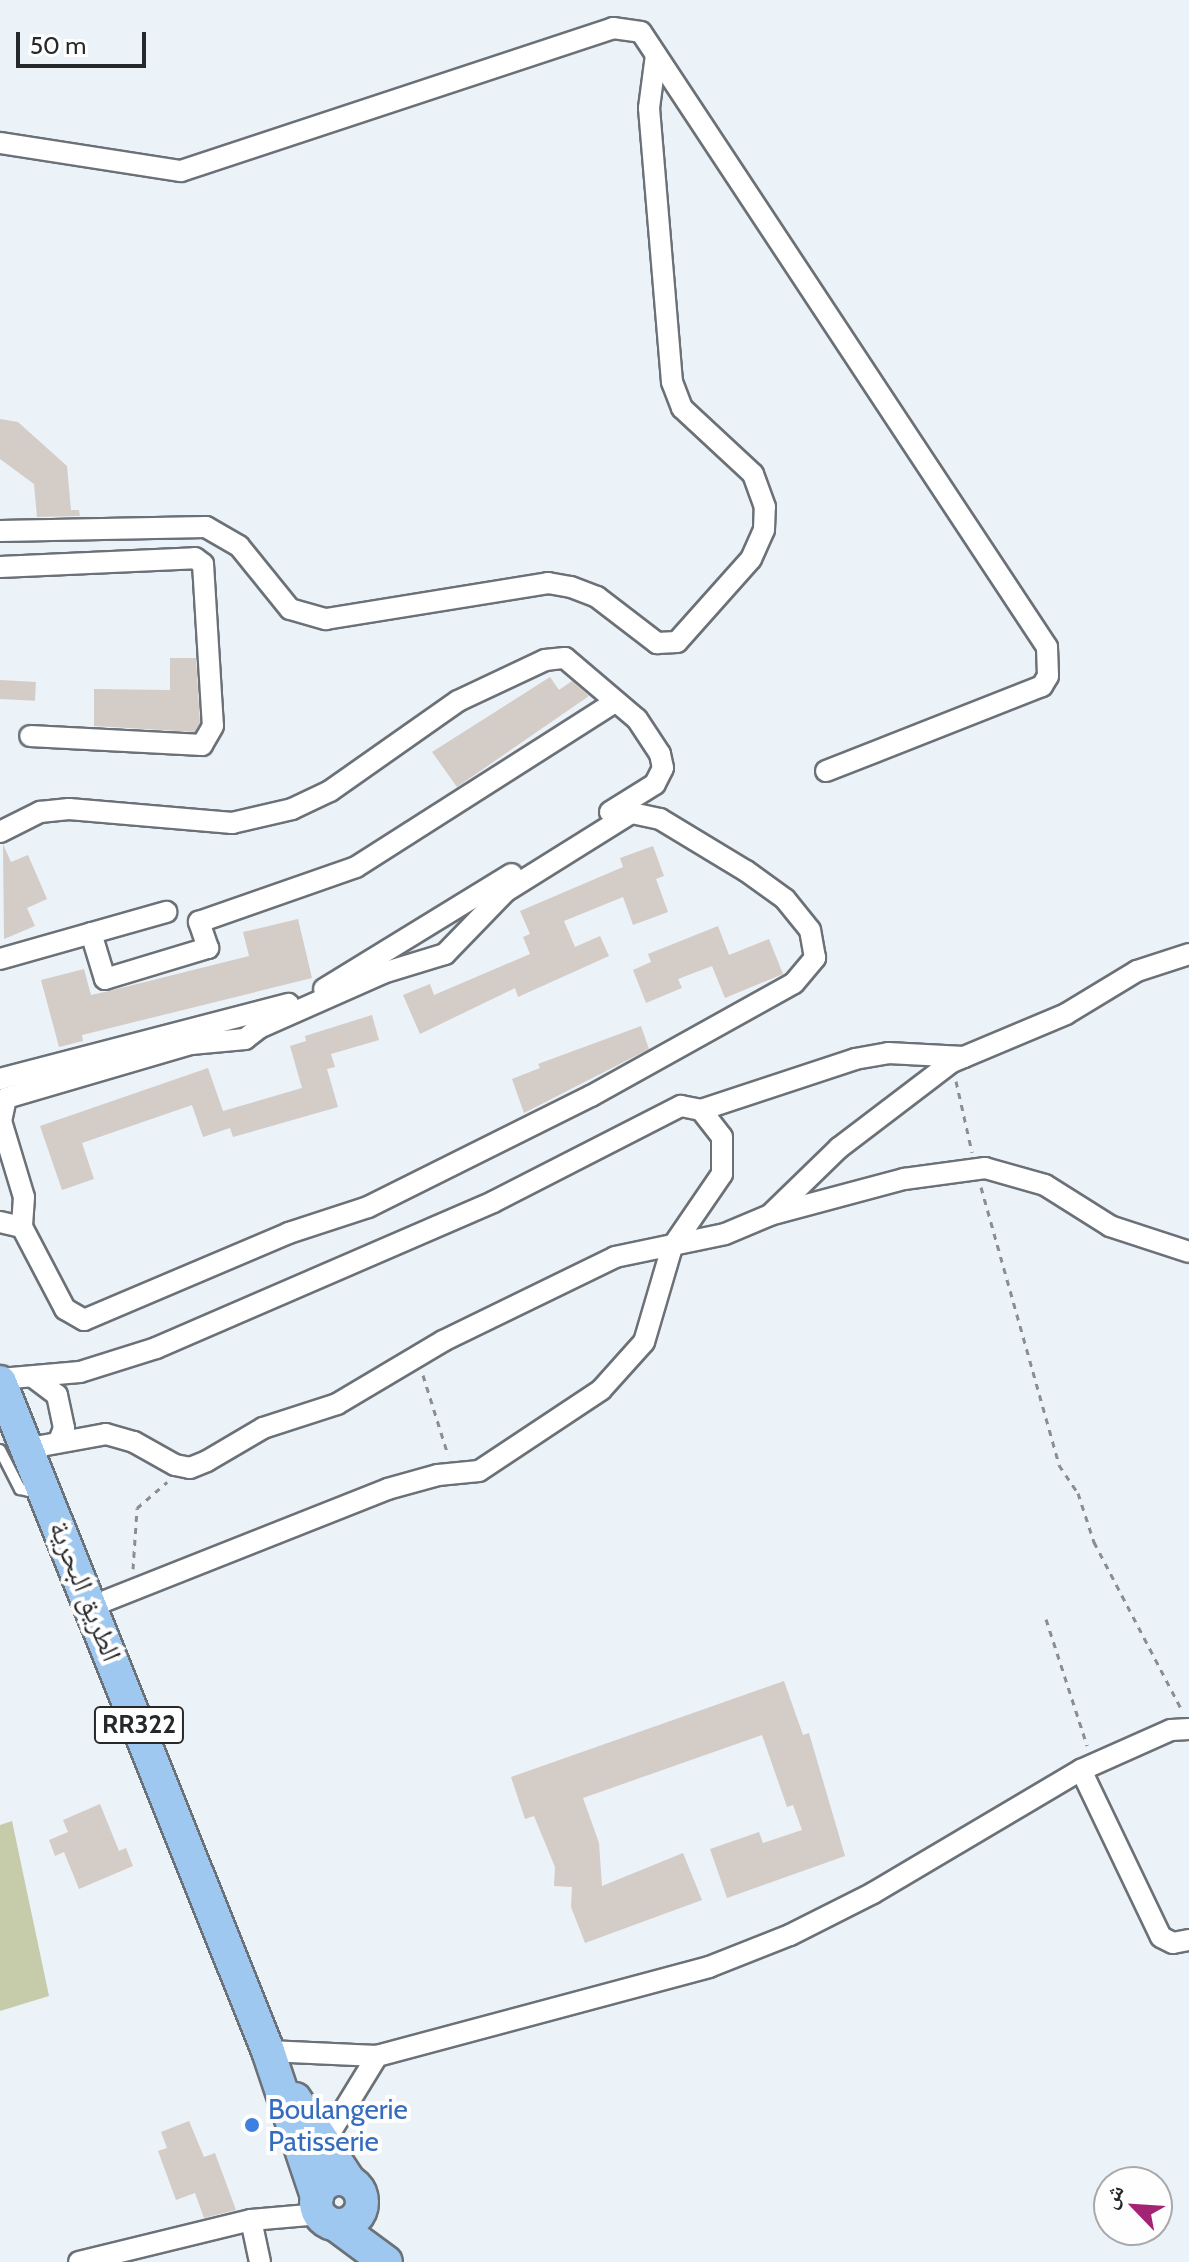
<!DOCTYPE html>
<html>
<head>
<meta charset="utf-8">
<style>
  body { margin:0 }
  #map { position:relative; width:1189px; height:2262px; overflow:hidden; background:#ebf2f8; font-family:Cabin,"Noto Naskh Arabic",sans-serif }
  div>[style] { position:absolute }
  .green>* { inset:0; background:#c6cba9 }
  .building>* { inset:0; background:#d4ccc7; transform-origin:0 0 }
  .path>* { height:3px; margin-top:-1.5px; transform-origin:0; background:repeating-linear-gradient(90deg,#898e92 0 6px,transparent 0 12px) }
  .roads { filter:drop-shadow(2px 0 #6b7177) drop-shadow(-2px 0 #6b7177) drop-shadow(0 2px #6b7177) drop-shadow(0 -2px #6b7177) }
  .lane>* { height:10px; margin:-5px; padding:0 5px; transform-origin:5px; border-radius:5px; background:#fff }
  .street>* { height:20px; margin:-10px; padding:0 10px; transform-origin:10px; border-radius:10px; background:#fff }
  .primary>* { height:32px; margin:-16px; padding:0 16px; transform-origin:16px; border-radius:16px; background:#9ec8f0 }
  .primary>.ring { margin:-16px; padding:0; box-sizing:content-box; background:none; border:32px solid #9ec8f0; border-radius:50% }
  .dots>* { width:22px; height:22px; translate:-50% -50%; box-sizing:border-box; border:4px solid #fefefe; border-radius:50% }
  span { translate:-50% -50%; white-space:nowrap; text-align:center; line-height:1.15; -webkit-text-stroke:8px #fefefe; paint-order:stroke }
  .shield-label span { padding:2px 6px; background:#fefefe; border:2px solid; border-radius:6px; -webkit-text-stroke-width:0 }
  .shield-label { font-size:26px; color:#26292b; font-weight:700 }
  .street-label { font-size:28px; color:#26292b }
  .shop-label { font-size:28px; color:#366cbe }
  .left { translate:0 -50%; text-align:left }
  .north { position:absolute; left:1093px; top:2166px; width:80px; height:80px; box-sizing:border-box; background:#fefefe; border:2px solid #a8a9aa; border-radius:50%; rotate:295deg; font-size:22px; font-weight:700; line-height:32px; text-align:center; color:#26292b }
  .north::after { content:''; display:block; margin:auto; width:28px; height:36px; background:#a42474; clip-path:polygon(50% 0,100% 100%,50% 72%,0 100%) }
  .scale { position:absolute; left:16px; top:32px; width:130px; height:36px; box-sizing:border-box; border:4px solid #26292b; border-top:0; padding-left:10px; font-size:24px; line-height:28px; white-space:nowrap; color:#26292b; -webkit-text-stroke:6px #fefefe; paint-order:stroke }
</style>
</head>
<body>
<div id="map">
  <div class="green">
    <div style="clip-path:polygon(12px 1821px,49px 1996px,0 2011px,0 1825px)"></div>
  </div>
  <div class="building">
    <div style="clip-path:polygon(0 419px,18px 422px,67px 466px,71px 510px,79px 510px,80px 516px,37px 517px,34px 484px,0 459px)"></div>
    <div style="clip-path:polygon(170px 658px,196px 658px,200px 723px,195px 732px,94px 726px,94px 689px,170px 690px)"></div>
    <div style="clip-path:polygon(550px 677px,559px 690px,572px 681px,589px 696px,457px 787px,432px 752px)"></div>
    <div style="left:0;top:680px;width:36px;height:19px;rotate:3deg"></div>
    <div style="clip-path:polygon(3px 844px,11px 862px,28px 855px,47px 899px,27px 908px,35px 926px,4px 939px)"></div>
    <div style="clip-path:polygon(653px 846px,664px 876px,656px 879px,668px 912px,633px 925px,623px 897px,564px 921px,575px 947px,600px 936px,609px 956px,518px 997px,515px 988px,420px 1034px,403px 995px,430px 984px,434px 995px,530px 954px,523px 937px,530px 934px,520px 911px,623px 867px,620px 858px)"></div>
    <div style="clip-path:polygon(298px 919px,312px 978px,82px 1035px,83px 1041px,59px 1047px,41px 980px,84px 969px,91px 995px,109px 991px,249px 956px,243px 932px)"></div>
    <div style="clip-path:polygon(718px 926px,729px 955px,769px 939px,783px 974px,725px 998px,712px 966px,678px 979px,682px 988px,646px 1003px,633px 970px,651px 962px,648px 954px)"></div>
    <div style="clip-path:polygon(372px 1015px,379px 1040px,331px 1054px,335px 1067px,327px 1069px,338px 1107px,233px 1137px,230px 1128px,203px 1137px,192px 1105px,82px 1143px,94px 1179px,62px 1190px,40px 1126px,208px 1068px,223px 1111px,302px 1088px,290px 1046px,306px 1041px,305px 1036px)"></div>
    <div style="clip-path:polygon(641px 1026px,649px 1049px,524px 1113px,512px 1079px,540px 1068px,538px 1064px)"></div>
    <div style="clip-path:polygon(784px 1681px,803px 1735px,809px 1733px,845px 1856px,727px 1898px,710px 1849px,759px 1832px,763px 1843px,802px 1830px,793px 1805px,787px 1807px,762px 1735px,583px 1798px,599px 1843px,602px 1886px,683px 1853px,702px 1900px,585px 1943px,571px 1907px,572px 1887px,554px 1886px,555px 1867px,534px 1816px,525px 1819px,511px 1777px)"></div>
    <div style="clip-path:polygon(100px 1804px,119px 1851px,126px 1848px,133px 1866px,79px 1889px,64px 1852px,55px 1856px,49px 1840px,68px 1832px,63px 1820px)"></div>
    <div style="clip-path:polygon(189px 2121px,204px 2157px,215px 2153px,236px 2210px,204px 2218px,195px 2193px,176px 2200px,158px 2151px,167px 2148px,161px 2132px)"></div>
  </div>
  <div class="path">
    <div style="left:956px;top:1081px;width:73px;rotate:77.3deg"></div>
    <div style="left:981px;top:1187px;width:289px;rotate:74.3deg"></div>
    <div style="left:1059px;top:1465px;width:34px;rotate:56deg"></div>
    <div style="left:1078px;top:1493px;width:52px;rotate:71.9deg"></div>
    <div style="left:1094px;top:1542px;width:190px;rotate:62.4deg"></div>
    <div style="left:423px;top:1375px;width:84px;rotate:72.6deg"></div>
    <div style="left:133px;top:1569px;width:61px;rotate:-86.2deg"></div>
    <div style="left:137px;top:1508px;width:40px;rotate:-41deg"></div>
    <div style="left:1046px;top:1619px;width:133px;rotate:72deg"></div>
  </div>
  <div class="roads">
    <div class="lane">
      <div style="left:0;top:1450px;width:44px;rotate:62.9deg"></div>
      <div style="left:20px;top:1489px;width:17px;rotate:13deg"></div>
    </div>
    <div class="street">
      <div style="left:0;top:143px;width:183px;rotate:8.8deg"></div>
      <div style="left:181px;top:171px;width:455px;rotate:-18.3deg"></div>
      <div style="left:613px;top:28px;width:28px;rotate:8deg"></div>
      <div style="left:641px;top:32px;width:737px;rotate:56.57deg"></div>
      <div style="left:1047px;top:647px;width:29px;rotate:88deg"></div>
      <div style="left:1048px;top:676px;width:12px;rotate:121deg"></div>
      <div style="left:1042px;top:686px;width:232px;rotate:158.5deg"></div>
      <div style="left:0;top:531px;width:206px;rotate:-1.1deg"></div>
      <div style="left:206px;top:527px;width:38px;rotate:30deg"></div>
      <div style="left:239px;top:546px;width:81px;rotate:51deg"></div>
      <div style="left:290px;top:609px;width:37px;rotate:16deg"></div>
      <div style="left:326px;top:619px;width:225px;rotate:-9.2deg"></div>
      <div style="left:548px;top:583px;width:23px;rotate:10deg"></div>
      <div style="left:571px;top:587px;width:28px;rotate:21deg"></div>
      <div style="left:597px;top:597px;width:76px;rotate:37.5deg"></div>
      <div style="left:657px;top:643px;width:20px;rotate:-3deg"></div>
      <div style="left:677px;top:642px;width:111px;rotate:-48.3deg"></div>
      <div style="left:751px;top:559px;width:32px;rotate:-66deg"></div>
      <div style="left:764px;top:530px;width:23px;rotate:-88deg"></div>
      <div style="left:765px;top:507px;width:35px;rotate:-110deg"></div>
      <div style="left:753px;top:474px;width:97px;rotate:-137.1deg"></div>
      <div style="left:682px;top:408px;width:28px;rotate:-111deg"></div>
      <div style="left:672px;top:382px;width:275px;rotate:-94.8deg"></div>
      <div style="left:649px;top:108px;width:53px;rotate:-82.5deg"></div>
      <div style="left:0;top:567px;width:195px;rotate:-2.6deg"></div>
      <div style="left:195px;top:558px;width:10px;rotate:37deg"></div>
      <div style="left:203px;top:564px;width:162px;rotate:86.5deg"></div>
      <div style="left:213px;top:726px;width:22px;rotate:120deg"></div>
      <div style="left:202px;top:745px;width:172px;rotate:-177deg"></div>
      <div style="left:0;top:832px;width:45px;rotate:-26.6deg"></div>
      <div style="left:40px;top:812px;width:29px;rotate:-6deg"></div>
      <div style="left:69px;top:809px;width:164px;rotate:4.9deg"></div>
      <div style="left:232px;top:823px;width:62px;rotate:-13.1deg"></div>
      <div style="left:292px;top:809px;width:42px;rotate:-25.3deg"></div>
      <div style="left:330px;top:791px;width:156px;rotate:-35.1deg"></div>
      <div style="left:458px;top:701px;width:96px;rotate:-25.2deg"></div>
      <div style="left:545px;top:660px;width:20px;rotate:-6deg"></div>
      <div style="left:565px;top:658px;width:94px;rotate:40.3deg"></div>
      <div style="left:637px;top:719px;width:42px;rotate:56.7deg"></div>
      <div style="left:660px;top:754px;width:14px;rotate:78deg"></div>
      <div style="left:663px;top:768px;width:18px;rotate:117deg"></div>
      <div style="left:655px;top:784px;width:53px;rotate:148.1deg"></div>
      <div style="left:91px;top:933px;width:48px;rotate:73.1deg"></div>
      <div style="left:105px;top:979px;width:108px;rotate:-16.8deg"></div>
      <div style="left:208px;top:948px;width:28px;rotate:-109deg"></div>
      <div style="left:199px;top:922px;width:166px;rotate:-19.3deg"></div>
      <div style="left:356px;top:867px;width:307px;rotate:-32.5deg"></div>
      <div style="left:0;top:959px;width:173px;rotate:-15.8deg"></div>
      <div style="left:324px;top:989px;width:220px;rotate:-31.5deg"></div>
      <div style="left:0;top:1079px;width:298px;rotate:-14.6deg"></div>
      <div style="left:701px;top:1110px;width:162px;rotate:-18.3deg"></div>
      <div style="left:855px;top:1059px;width:34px;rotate:-10deg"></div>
      <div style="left:888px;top:1053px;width:76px;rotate:3deg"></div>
      <div style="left:773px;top:1214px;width:136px;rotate:-15deg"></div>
      <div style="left:904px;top:1179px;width:82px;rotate:-7.7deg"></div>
      <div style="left:985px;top:1168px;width:62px;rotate:15.8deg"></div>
      <div style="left:1045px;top:1185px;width:77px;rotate:32.2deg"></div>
      <div style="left:1110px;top:1226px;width:83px;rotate:18.2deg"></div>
      <div style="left:0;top:1222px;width:23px;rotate:13deg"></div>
      <div style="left:22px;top:1227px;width:93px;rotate:62.3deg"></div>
      <div style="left:65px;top:1309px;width:22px;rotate:30deg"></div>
      <div style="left:84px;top:1320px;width:223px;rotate:-23deg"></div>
      <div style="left:289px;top:1233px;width:83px;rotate:-18.2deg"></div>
      <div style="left:368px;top:1207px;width:249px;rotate:-26.5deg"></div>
      <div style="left:591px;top:1096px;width:232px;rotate:-29.1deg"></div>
      <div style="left:794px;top:983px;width:33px;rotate:-50deg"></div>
      <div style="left:815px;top:958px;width:28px;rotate:-100deg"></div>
      <div style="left:810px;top:930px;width:40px;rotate:-129deg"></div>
      <div style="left:785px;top:899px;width:48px;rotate:-144.3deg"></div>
      <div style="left:746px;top:871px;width:100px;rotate:-148.8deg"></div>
      <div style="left:660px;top:819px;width:30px;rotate:-168deg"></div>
      <div style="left:631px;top:813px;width:147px;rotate:148deg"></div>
      <div style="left:506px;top:891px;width:88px;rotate:134.1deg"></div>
      <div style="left:445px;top:954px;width:65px;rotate:163deg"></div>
      <div style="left:383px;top:973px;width:136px;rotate:156.1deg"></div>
      <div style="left:259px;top:1028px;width:18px;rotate:142deg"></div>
      <div style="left:245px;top:1039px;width:54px;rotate:174.7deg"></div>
      <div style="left:191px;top:1044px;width:193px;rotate:163.7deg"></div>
      <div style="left:6px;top:1098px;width:24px;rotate:102deg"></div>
      <div style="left:1px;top:1121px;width:79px;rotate:73.2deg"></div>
      <div style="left:24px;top:1197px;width:30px;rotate:94deg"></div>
      <div style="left:33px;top:1377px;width:30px;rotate:37deg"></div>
      <div style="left:57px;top:1395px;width:34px;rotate:78deg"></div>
      <div style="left:64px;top:1428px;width:14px;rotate:111deg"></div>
      <div style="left:0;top:1379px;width:80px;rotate:-5deg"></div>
      <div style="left:80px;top:1372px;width:80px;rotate:-17.5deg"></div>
      <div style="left:156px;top:1348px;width:367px;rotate:-23.4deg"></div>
      <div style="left:493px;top:1202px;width:211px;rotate:-27.1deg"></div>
      <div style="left:681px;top:1106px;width:20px;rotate:11deg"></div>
      <div style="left:701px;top:1110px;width:34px;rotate:52deg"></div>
      <div style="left:722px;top:1137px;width:37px;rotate:90deg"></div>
      <div style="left:722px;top:1174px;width:88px;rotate:124.4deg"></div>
      <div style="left:672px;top:1247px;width:99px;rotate:106.4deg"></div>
      <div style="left:644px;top:1342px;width:64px;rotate:131.9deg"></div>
      <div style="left:601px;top:1390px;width:146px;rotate:146.4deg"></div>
      <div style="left:479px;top:1471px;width:41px;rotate:174.4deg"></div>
      <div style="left:438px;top:1475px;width:52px;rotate:164.4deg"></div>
      <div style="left:388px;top:1489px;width:318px;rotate:158.4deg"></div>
      <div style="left:30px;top:1448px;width:77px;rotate:-10.4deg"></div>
      <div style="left:106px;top:1434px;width:29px;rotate:16deg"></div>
      <div style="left:134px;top:1442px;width:47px;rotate:29.3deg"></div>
      <div style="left:175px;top:1465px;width:15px;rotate:11deg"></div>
      <div style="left:190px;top:1468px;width:18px;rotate:-22deg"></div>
      <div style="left:207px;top:1461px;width:65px;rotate:-30.5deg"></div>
      <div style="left:263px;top:1428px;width:78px;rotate:-18deg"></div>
      <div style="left:337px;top:1404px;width:123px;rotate:-30.7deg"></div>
      <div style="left:443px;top:1341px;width:191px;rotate:-26deg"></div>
      <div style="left:615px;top:1257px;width:112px;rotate:-11.8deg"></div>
      <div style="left:725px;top:1234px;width:49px;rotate:-22.9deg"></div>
      <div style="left:770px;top:1215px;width:96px;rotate:-44.2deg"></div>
      <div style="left:839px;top:1148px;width:142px;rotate:-37.3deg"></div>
      <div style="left:952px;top:1062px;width:124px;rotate:-22.8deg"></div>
      <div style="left:1066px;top:1014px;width:83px;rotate:-31.2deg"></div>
      <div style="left:1137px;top:971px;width:55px;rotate:-18.1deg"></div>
      <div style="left:1081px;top:1770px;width:185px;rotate:64.4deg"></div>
      <div style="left:1161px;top:1937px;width:13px;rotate:27deg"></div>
      <div style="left:1173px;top:1943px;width:16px;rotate:-11deg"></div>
      <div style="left:268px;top:2051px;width:109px;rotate:2.6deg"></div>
      <div style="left:377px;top:2056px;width:344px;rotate:-15deg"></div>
      <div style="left:709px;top:1967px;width:87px;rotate:-21.6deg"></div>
      <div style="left:790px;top:1935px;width:93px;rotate:-26.8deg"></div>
      <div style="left:873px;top:1893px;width:242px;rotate:-30.6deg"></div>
      <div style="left:1081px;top:1770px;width:98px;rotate:-24deg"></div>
      <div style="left:1171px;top:1730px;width:18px;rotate:-3deg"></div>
      <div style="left:325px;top:2141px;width:100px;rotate:-58.5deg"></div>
      <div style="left:251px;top:2220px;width:43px;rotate:77.9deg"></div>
      <div style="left:79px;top:2262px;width:177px;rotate:-13.7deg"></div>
      <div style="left:251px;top:2220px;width:69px;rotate:-5deg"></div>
    </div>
    <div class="primary">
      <div style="left:0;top:1382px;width:721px;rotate:68.17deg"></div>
      <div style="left:268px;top:2051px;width:154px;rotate:71.4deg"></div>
      <div style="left:295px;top:2099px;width:98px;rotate:56.6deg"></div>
      <div class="ring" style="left:316px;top:2179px;width:14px;height:14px"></div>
      <div style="left:336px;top:2225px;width:62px;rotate:36.5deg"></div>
    </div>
  </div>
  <div class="dots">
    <div style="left:252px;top:2125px;background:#3f7fe0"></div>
  </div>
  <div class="shield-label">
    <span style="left:139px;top:1725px">RR322</span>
  </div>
  <div class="street-label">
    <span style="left:86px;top:1591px;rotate:68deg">الطريق البحرية</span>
  </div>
  <div class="shop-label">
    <span class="left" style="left:268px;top:2125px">Boulangerie<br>Patisserie</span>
  </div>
  <div class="north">ش</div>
  <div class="scale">50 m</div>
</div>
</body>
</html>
